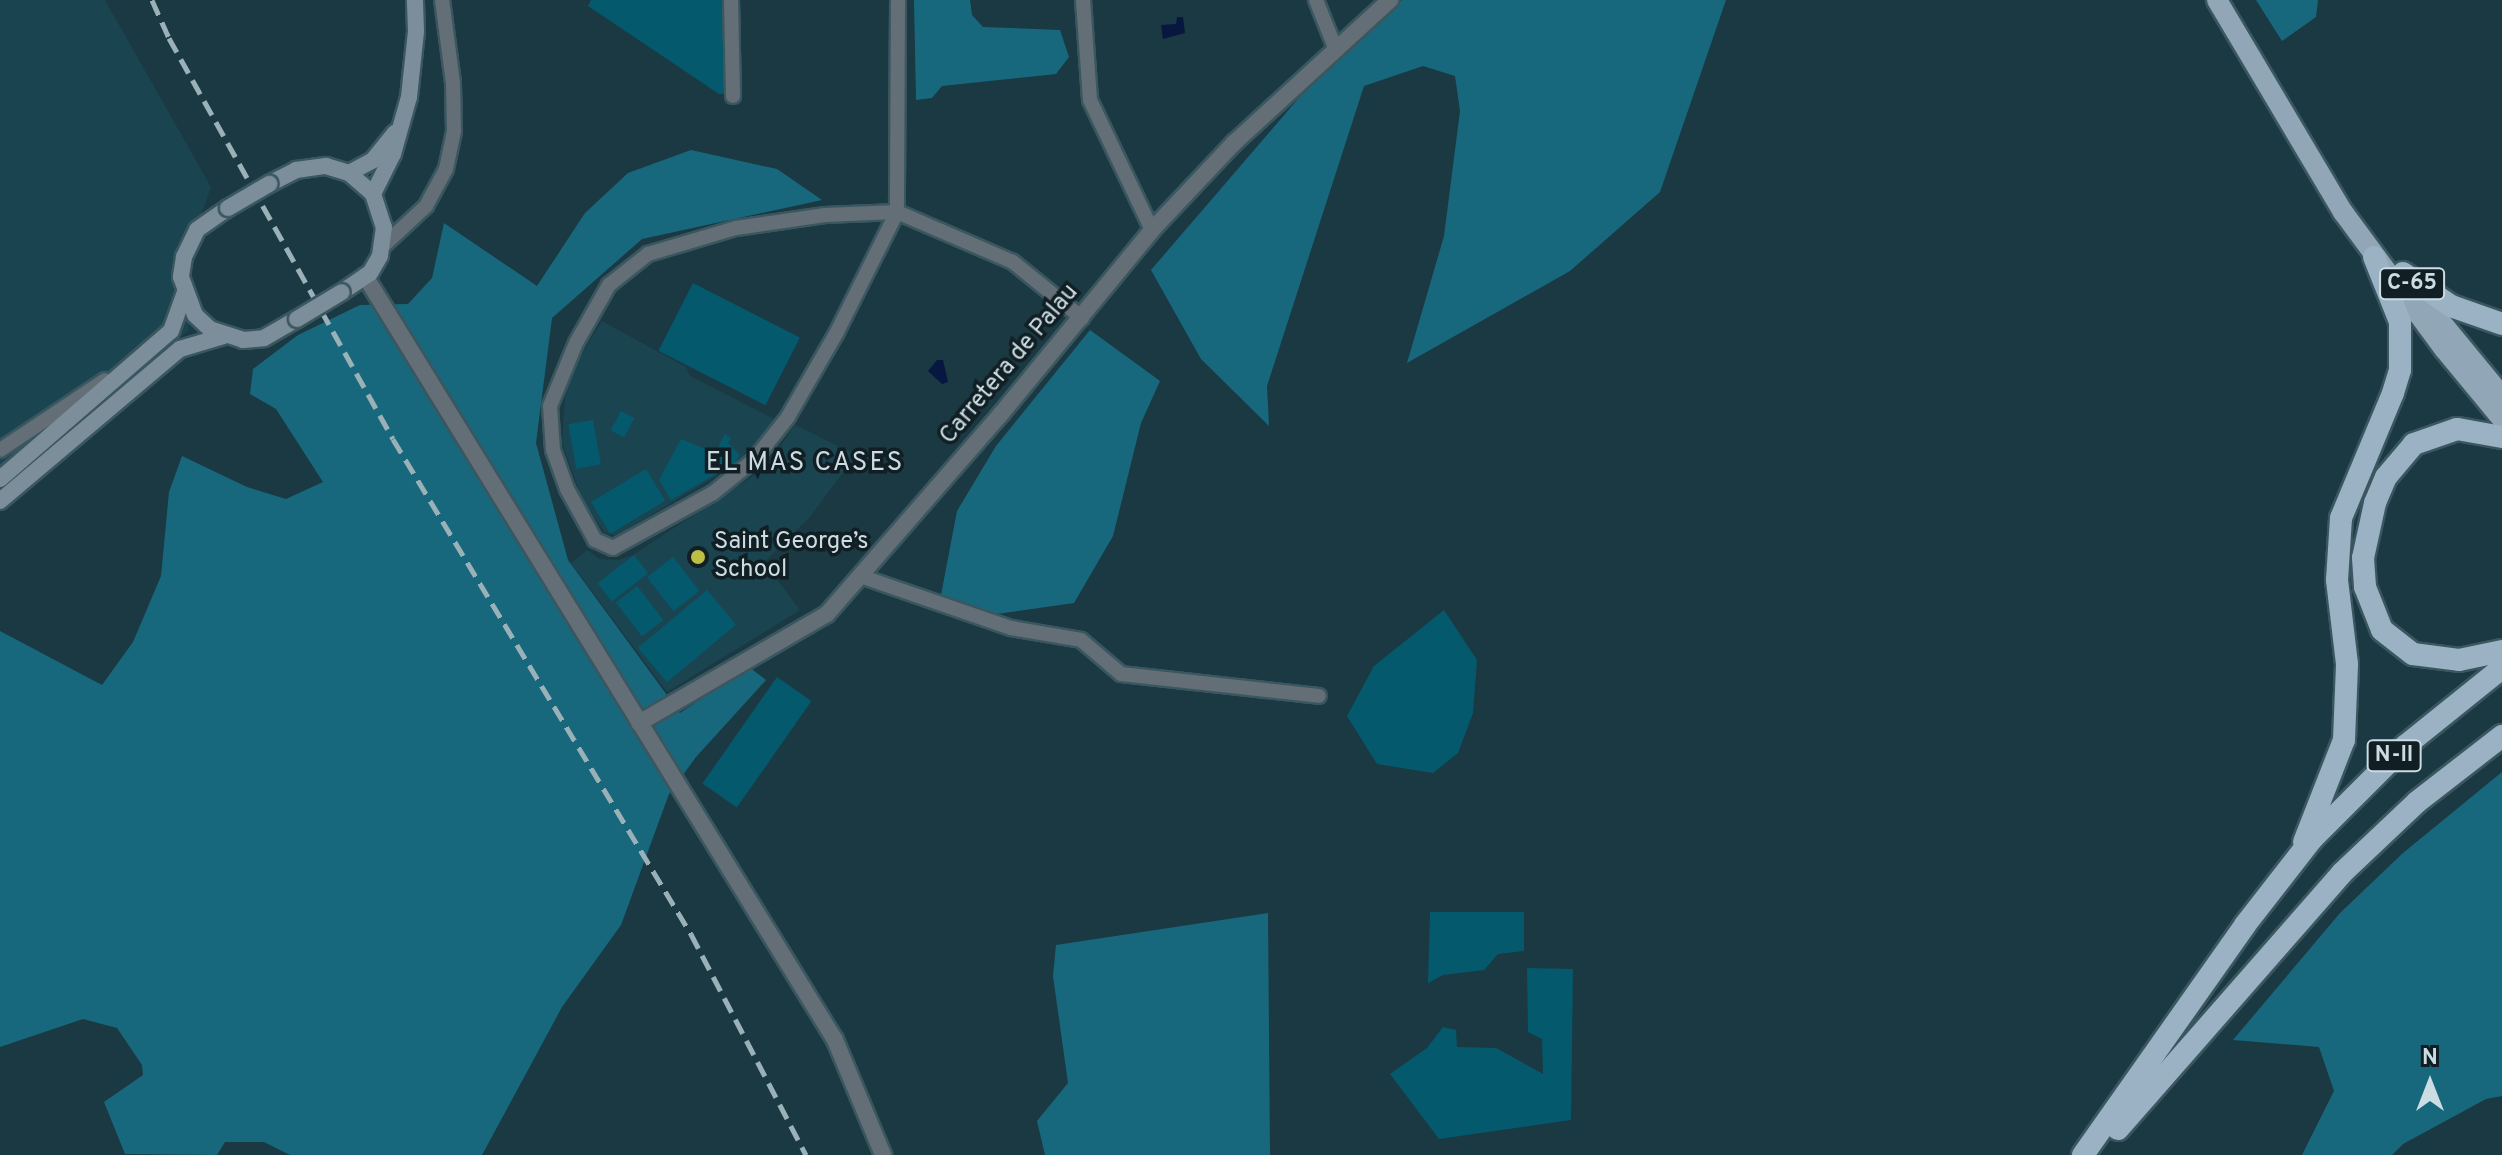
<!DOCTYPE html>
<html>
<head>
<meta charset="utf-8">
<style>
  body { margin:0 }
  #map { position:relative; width:2502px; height:1155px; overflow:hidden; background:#1a3943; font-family:Overpass,sans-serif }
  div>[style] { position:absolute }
  .built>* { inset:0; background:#1b4451 }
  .green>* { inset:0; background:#05596d; transform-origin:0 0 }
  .forest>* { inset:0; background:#18687d }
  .water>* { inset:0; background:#07173f }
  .roads { filter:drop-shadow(2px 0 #3a5760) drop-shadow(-2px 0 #3a5760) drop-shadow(0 2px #3a5760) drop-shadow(0 -2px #3a5760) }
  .minor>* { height:14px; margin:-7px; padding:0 7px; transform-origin:7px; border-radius:7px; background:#646e76 }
  .tertiary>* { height:16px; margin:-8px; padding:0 8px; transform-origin:8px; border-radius:8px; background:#646e76 }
  .secondary>* { height:16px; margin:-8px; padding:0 8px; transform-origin:8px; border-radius:8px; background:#7d8e9b }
  .primary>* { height:20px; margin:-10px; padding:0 10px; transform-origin:10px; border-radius:10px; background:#91a6b7 }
  .trunk>* { height:22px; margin:-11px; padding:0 11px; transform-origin:11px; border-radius:11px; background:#9ab2c4 }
  .rail>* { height:5px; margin-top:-2.5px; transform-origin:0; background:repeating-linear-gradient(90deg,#9bb1b8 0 16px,transparent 0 24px) }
  .bridges { filter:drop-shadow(2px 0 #3a5760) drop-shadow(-2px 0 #3a5760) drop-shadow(0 2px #3a5760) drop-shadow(0 -2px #3a5760) }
  .secondary-bridge>* { height:16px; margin:-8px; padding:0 8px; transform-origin:8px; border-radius:8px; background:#7d8e9b }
  .dots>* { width:22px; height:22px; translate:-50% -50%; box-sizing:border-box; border:4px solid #111e23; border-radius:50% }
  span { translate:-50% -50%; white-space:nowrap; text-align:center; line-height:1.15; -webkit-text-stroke:7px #111e23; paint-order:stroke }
  .shield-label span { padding:2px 6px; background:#111e23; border:2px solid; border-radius:6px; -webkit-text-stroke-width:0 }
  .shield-label { font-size:22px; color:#cbdde3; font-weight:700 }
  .street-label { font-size:24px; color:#cbdde3 }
  .poi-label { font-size:24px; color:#cbdde3 }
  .left { translate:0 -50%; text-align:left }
  .neighbourhood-label { font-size:26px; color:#cbdde3; letter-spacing:2px }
  .north { position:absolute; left:2390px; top:1043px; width:80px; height:80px; -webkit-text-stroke:6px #111e23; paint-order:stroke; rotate:0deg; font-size:22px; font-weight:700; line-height:32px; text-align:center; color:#cbdde3 }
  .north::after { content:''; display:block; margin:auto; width:28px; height:36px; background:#cbdde3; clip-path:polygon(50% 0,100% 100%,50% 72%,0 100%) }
</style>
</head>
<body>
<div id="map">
  <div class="built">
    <div style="clip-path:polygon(0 0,105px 0,211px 187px,182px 268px,189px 330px,0 491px)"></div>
    <div style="clip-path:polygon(602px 321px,686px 367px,690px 376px,780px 422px,736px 464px,616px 536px,604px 532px,582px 499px,562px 443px,565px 395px,576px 363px)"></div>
    <div style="clip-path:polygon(795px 425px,856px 455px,809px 518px,764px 562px,800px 610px,667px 692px,571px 563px,587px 550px,600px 559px,618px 560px,633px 555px,765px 468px)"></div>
  </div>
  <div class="green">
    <div style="clip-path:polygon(591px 0,724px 0,725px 94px,719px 94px,588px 6px)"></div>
    <div style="left:693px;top:283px;width:120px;height:76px;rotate:27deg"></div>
    <div style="left:621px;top:411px;width:15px;height:22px;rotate:28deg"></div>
    <div style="left:593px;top:420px;width:45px;height:25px;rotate:80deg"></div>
    <div style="clip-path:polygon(725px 434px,731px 438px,728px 443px,740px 455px,735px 463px,671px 500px,659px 480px,681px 439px,715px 453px)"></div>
    <div style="left:646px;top:469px;width:37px;height:64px;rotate:59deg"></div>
    <div style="left:634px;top:555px;width:23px;height:46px;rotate:52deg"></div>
    <div style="left:673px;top:557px;width:43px;height:33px;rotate:52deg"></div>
    <div style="left:637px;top:586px;width:43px;height:27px;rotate:52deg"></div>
    <div style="left:707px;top:590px;width:45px;height:90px;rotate:50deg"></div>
    <div style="clip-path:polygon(1444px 610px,1477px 660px,1473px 713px,1458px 753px,1433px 773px,1377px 764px,1347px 716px,1374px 666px)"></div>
    <div style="left:777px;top:677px;width:42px;height:130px;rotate:35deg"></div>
    <div style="clip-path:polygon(1430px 912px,1524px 912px,1524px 951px,1498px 954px,1484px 970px,1443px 975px,1428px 983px)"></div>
    <div style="clip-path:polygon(1527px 968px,1573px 969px,1571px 1120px,1439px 1139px,1390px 1074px,1427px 1048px,1443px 1027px,1456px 1030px,1457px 1047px,1496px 1048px,1543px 1074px,1542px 1039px,1528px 1032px)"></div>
  </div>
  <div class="forest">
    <div style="clip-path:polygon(914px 0,970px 0,972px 15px,983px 27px,1060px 30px,1069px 57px,1056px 74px,942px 86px,932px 98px,916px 100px)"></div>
    <div style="clip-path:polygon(1402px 0,1726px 0,1660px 192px,1570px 271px,1407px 363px,1444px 236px,1460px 111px,1455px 76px,1423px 66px,1364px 86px,1267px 386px,1269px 426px,1201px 359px,1151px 270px,1352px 36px)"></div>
    <div style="clip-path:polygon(2256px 0,2318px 0,2316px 17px,2282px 41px)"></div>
    <div style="clip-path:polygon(691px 150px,777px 169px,822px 200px,642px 239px,552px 318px,536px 443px,568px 560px,680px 713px,749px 667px,766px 680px,696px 757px,669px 794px,621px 925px,562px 1007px,482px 1155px,290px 1155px,264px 1142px,225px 1142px,217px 1155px,125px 1154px,104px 1102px,143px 1075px,142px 1065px,117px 1028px,83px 1019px,0 1047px,0 631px,102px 685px,133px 642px,161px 576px,169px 492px,182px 456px,247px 487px,286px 499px,323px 482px,276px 409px,250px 394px,253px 369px,298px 335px,360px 305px,408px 304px,432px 278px,444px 223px,537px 286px,585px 213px,628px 173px)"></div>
    <div style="clip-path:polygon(1090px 330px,1160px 381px,1141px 423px,1113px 536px,1074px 603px,982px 616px,941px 595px,957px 511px,996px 446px)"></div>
    <div style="clip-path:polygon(2502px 772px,2502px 1096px,2486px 1099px,2403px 1144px,2392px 1155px,2302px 1155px,2334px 1091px,2319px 1047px,2233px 1040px,2340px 913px,2403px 853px)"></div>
    <div style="clip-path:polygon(1268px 913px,1270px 1155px,1045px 1155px,1037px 1121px,1068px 1083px,1053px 976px,1056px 945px)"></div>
  </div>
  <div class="water">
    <div style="clip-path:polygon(1177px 17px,1183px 17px,1185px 33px,1163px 39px,1161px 25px,1176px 24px)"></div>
    <div style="clip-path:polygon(937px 360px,943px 360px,948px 382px,942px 384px,928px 371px)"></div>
  </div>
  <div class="roads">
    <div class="minor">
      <div style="left:731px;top:0;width:96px;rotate:88.8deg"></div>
      <div style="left:898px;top:0;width:212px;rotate:90.3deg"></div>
      <div style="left:897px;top:212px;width:134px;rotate:116.6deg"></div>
      <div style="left:837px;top:332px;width:98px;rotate:120deg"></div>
      <div style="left:788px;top:417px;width:55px;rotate:128.3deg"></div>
      <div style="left:754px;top:460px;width:53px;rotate:141.2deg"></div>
      <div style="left:713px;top:493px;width:114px;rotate:151.2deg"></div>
      <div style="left:613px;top:548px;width:20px;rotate:-156deg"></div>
      <div style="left:595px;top:540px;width:58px;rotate:-118.8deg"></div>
      <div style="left:567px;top:489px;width:41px;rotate:-109.7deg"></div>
      <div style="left:553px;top:450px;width:44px;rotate:-93.9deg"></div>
      <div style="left:550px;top:406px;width:68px;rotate:-67.6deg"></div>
      <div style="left:576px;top:343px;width:67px;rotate:-60.4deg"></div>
      <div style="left:609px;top:285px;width:50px;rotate:-38.5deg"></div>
      <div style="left:648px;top:254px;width:92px;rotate:-16.5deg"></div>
      <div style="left:736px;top:228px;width:90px;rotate:-8.3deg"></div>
      <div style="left:825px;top:215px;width:72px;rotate:-2.4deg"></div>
      <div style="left:897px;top:212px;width:126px;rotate:23.3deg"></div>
      <div style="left:1013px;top:262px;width:89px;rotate:39.1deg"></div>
      <div style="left:1083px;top:0;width:100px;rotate:86deg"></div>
      <div style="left:1090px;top:100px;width:144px;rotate:64.5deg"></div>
      <div style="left:1316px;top:0;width:54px;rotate:68.2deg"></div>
      <div style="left:383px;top:246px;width:59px;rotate:-42.9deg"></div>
      <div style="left:426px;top:206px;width:42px;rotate:-61.6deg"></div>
      <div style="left:446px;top:169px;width:39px;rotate:-78deg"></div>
      <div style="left:454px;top:131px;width:48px;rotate:-91.2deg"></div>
      <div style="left:453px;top:83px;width:84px;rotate:-97.5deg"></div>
      <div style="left:0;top:450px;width:126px;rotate:-33.7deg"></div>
      <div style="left:860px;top:576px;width:160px;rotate:19deg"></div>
      <div style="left:1011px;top:628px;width:71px;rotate:9.7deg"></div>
      <div style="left:1081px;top:640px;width:52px;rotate:40.4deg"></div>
      <div style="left:1121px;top:674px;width:199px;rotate:6.3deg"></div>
    </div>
    <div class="tertiary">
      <div style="left:365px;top:276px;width:897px;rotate:58.4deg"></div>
      <div style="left:835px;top:1040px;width:125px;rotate:67.3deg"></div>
      <div style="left:639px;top:723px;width:217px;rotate:-30.1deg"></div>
      <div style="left:827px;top:614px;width:265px;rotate:-49deg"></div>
      <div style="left:1001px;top:414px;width:238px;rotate:-50.6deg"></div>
      <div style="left:1152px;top:230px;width:120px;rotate:-46.7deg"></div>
      <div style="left:1234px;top:143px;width:212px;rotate:-42.5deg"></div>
    </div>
    <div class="secondary">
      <div style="left:349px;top:173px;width:27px;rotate:-28deg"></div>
      <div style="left:373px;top:160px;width:35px;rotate:-51deg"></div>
      <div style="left:269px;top:184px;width:30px;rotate:-27deg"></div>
      <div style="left:296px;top:170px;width:30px;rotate:-8deg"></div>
      <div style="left:326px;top:166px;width:24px;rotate:17deg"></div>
      <div style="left:349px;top:173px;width:32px;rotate:41deg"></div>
      <div style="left:373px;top:194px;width:35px;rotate:72deg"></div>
      <div style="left:384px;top:227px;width:29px;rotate:98deg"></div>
      <div style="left:380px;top:256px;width:20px;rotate:120deg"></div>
      <div style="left:370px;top:273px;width:34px;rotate:146deg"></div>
      <div style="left:373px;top:194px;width:45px;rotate:-63.4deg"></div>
      <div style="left:393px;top:154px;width:59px;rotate:-74.3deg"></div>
      <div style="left:409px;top:97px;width:66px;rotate:-83.9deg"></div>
      <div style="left:416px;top:31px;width:31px;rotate:-92deg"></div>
      <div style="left:228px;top:208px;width:38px;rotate:145deg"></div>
      <div style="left:197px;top:230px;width:30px;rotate:116deg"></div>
      <div style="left:184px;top:257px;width:20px;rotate:99deg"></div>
      <div style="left:181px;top:277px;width:40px;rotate:69.8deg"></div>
      <div style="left:195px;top:315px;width:21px;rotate:43deg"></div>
      <div style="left:210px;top:329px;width:35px;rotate:18deg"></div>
      <div style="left:243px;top:340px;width:21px;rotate:-5deg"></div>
      <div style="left:264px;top:338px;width:38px;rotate:-30deg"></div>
      <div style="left:0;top:479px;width:226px;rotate:-40.9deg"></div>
      <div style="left:171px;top:331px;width:41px;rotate:-70.3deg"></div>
      <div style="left:0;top:501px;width:236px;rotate:-40.2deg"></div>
      <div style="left:180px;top:349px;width:46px;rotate:-16.5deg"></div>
    </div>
    <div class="primary">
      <div style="left:2217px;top:0;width:247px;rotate:59.3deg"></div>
      <div style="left:2343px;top:212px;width:170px;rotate:53.6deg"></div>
      <div style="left:2444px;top:349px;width:91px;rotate:50.4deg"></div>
      <div style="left:2424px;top:301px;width:123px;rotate:50.6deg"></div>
    </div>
    <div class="trunk">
      <div style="left:2403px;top:273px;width:58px;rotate:34.5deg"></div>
      <div style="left:2451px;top:306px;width:54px;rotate:19.4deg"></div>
      <div style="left:2502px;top:437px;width:46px;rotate:-169.9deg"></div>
      <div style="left:2457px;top:429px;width:46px;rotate:160.8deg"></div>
      <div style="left:2414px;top:444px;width:43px;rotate:130.3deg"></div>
      <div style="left:2386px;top:477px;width:28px;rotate:113deg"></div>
      <div style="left:2375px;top:503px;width:56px;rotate:102.3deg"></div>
      <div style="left:2363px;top:558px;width:29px;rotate:86deg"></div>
      <div style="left:2365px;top:587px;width:46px;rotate:68.4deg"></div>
      <div style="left:2382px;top:630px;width:39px;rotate:38deg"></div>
      <div style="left:2413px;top:654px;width:46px;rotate:7.4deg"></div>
      <div style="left:2459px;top:660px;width:44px;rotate:-11.8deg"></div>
      <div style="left:2304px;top:842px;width:110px;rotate:-68.6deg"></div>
      <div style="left:2344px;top:740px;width:76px;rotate:-87.7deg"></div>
      <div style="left:2347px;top:664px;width:85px;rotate:-96.8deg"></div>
      <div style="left:2337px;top:580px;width:62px;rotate:-86.3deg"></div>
      <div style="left:2341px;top:518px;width:135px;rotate:-67.4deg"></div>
      <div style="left:2393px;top:393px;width:24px;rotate:-73deg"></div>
      <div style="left:2400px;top:370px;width:48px;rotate:-90deg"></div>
      <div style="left:2400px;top:322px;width:70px;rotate:-111.8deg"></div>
      <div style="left:2118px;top:1129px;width:340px;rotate:-48.8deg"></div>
      <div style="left:2342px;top:873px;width:103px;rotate:-43.4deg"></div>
      <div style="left:2417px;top:802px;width:108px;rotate:-37.8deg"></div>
      <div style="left:2083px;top:1155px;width:281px;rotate:-54.8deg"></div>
      <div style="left:2245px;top:925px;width:109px;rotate:-52.1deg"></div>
      <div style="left:2312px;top:839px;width:132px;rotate:-45deg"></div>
      <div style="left:2405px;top:746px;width:124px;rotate:-38.8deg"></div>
    </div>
  </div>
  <div class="rail">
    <div style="left:152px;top:0;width:42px;rotate:65.9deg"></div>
    <div style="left:169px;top:38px;width:459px;rotate:60.8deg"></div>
    <div style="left:393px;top:439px;width:578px;rotate:58.95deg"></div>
    <div style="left:691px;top:934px;width:249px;rotate:62.5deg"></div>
  </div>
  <div class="bridges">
    <div class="secondary-bridge">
      <div style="left:228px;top:208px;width:48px;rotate:-30.3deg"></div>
      <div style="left:297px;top:319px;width:52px;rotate:-31deg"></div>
    </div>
  </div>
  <div class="dots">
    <div style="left:698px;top:557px;background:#bcbf44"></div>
  </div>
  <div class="shield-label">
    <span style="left:2412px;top:284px">C-65</span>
    <span style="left:2394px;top:756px">N-II</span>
  </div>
  <div class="street-label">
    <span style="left:1010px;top:365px;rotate:-50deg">Carretera de Palau</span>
  </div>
  <div class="poi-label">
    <span class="left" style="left:714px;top:557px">Saint George’s<br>School</span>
  </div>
  <div class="neighbourhood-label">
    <span style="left:805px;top:464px">EL MAS CASES</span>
  </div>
  <div class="north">N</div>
</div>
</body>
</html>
